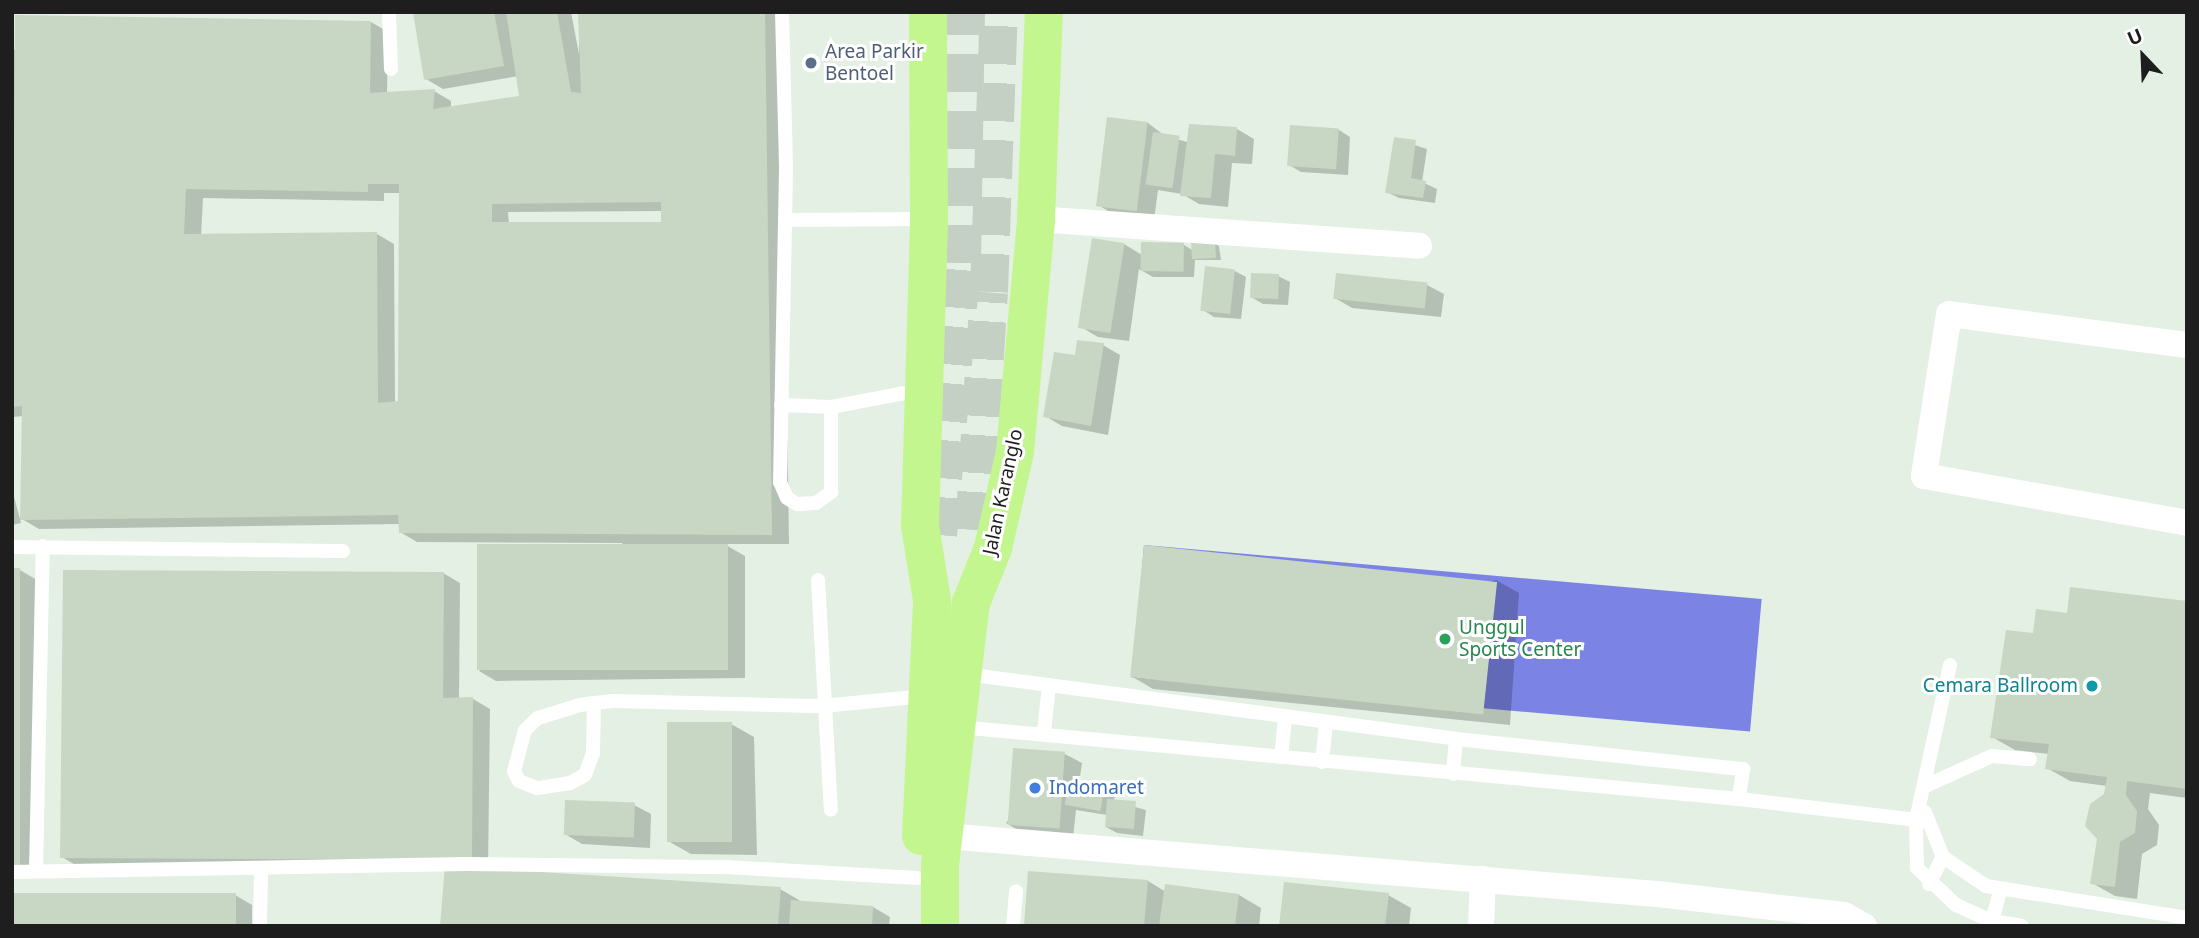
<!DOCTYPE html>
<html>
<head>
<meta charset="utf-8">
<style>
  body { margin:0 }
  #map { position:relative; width:2199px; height:938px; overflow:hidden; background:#e3f0e3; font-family:"Noto Sans",sans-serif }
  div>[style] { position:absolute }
  .pitch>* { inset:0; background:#7b84e5; transform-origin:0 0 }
  .shadow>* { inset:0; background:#0003 }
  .building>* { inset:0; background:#c8d7c3; transform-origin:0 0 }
  .trunk-tunnel>* { height:38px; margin-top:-19px; transform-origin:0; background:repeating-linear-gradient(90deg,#c5d0c5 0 38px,transparent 0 57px) }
  .service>* { height:14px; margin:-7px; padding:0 7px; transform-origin:7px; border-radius:7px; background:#fff }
  .minor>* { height:26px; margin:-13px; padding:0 13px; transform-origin:13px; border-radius:13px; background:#fff }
  .trunk>* { height:38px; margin:-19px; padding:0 19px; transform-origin:19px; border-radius:19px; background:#c4f68f }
  .dots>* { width:19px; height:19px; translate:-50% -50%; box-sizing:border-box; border:4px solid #fff; border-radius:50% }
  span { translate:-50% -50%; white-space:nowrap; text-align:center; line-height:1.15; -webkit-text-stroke:6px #fff; paint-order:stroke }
  .service-label { font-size:19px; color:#4e5e75 }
  .left { translate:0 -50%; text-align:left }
  .street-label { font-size:19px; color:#1e1e1e }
  .leisure-label { font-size:19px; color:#27864d }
  .culture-label { font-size:19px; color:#0d838f }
  .right { translate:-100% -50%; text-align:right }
  .shop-label { font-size:19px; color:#366cbe }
  .frame { position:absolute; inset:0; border:14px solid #1e1e1e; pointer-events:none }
  .north { position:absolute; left:2108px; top:21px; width:70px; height:70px; -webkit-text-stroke:5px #fff; paint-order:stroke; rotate:337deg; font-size:19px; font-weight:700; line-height:28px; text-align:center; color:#1e1e1e }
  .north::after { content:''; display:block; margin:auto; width:24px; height:32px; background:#1e1e1e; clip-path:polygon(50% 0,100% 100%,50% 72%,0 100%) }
</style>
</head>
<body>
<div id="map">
  <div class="pitch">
    <div style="left:1144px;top:545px;width:620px;height:133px;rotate:5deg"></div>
  </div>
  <div class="shadow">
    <div style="clip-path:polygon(evenodd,414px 12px,571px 12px,579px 54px,579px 12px,782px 12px,789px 544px,724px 544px,745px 556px,745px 678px,496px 681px,479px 671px,623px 543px,417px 542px,400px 532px,400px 524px,39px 529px,22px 519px,24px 416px,12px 417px,12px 50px,371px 22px,388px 32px,387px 93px,434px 91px,451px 101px,451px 108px,521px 97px,518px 76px,443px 89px,426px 79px,414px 12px,384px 193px,401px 193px,400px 403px,395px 403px,394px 244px,377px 234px,201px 236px,203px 198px,384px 201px,384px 193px,414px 12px,663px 211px,663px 224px,509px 224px,508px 212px,663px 211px)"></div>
    <div style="clip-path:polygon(1109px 119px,1148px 123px,1165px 136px,1187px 142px,1237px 129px,1254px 139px,1252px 164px,1232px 163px,1228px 207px,1199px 204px,1182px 194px,1158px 190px,1154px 220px,1115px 215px,1098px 205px)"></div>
    <div style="clip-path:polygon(1339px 130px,1350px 137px,1348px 175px,1301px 172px,1289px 165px)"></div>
    <div style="clip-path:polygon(1396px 139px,1427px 149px,1422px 182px,1437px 189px,1435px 203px,1399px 198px,1387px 192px)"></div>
    <div style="clip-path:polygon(1214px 243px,1219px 246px,1221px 260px,1195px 260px,1194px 277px,1153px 277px,1139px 269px,1129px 341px,1098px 337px,1081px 327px,1124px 244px,1142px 255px,1184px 245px,1194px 251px)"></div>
    <div style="clip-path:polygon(1235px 271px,1246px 277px,1241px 319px,1214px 317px,1203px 310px)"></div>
    <div style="clip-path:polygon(1278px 276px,1290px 282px,1288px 305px,1263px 304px,1251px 297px)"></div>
    <div style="clip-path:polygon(1427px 285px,1444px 294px,1441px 317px,1352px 308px,1335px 298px)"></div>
    <div style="clip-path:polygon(1103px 345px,1120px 355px,1108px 435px,1062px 426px,1045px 416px,1076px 357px)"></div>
    <div style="clip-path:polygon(12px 489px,21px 523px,12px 525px)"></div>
    <div style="clip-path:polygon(20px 570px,37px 580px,36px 874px,12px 875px)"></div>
    <div style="clip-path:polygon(443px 573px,460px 583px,459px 699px,473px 699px,490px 709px,488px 871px,780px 889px,804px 903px,873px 907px,890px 917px,889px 926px,442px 926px,446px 868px,79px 867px,62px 857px)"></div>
    <div style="clip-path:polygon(1496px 580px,1519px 593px,1510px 725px,1153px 689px,1131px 676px)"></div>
    <div style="clip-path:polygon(2187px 603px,2187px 798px,2150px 793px,2148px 809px,2159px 825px,2157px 845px,2142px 854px,2137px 899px,2115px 896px,2092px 883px,2107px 786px,2070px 781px,2047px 768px,2049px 754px,2015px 750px,1992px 737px,2034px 635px,2068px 615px)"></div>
    <div style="clip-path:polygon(731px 724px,754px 737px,757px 855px,691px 854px,668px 841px)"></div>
    <div style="clip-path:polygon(1065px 754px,1082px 763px,1079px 784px,1104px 788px,1115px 795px,1114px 801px,1146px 810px,1143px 836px,1117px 833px,1106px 827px,1107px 815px,1076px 810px,1073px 838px,1023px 833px,1006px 823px)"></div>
    <div style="clip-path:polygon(634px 805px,651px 814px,650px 848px,582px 844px,565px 834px)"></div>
    <div style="clip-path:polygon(1148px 881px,1166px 892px,1239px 895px,1261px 908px,1259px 926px,1025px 926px)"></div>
    <div style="clip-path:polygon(235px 895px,252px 905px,252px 926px,12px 926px)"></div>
    <div style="clip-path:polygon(1388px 895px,1411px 908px,1409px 926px,1281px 926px)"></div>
  </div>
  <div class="building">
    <div style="clip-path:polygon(413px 12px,494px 12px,504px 66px,424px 80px)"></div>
    <div style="clip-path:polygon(evenodd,506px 12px,557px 12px,571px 92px,581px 93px,578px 12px,765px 12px,772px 535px,399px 533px,398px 515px,20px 520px,22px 406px,12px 407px,15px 15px,371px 21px,370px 93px,435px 89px,433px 109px,519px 96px,506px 12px,368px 184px,399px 184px,398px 401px,378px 403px,377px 232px,184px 234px,186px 189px,368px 192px,368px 184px,506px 12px,661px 202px,661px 222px,492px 222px,492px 204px,661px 202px)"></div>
    <div style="left:1107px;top:117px;width:41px;height:90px;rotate:7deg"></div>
    <div style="clip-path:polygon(1189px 124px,1237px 127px,1235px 156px,1215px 154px,1211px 198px,1180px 196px)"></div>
    <div style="left:1290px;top:125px;width:49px;height:41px;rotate:4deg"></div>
    <div style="left:1153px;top:132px;width:27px;height:53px;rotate:8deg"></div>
    <div style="clip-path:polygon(1394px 137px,1416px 140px,1411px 178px,1426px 181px,1423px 198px,1385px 193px)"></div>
    <div style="left:1092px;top:238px;width:33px;height:91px;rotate:9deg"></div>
    <div style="left:1215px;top:241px;width:17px;height:24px;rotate:87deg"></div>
    <div style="left:1141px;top:242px;width:43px;height:29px;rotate:1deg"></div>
    <div style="left:1205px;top:266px;width:30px;height:45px;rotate:6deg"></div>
    <div style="left:1251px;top:273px;width:28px;height:25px;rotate:2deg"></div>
    <div style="left:1336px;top:273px;width:92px;height:26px;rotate:6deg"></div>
    <div style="clip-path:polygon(1077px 340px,1104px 343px,1091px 426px,1043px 417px,1054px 352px,1075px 355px)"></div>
    <div style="left:728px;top:544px;width:126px;height:251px;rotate:90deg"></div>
    <div style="left:1144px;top:545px;width:355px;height:133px;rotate:6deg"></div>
    <div style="left:12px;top:568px;width:8px;height:298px"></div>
    <div style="clip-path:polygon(63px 570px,444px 572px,443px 698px,473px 697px,472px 860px,60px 858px)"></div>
    <div style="clip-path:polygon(2070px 587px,2187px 601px,2187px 789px,2127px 781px,2126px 795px,2137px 811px,2135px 833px,2120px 842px,2115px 887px,2090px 884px,2097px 839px,2085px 826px,2090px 804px,2104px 794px,2107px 777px,2045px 769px,2049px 744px,1990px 738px,2006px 630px,2033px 633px,2036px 609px,2067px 613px)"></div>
    <div style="left:667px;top:722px;width:65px;height:120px"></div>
    <div style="left:1013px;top:748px;width:52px;height:77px;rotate:4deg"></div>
    <div style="left:1069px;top:781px;width:36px;height:24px;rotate:10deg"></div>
    <div style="left:1107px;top:799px;width:29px;height:28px;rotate:4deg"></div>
    <div style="left:565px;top:800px;width:70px;height:35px;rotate:2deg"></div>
    <div style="clip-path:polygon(445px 866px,781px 887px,778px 926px,440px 926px)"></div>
    <div style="clip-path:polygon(1028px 871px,1148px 880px,1144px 926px,1024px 926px)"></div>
    <div style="clip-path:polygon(1284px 882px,1389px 893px,1385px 926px,1279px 926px)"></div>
    <div style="clip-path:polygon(1165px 884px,1239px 894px,1235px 926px,1159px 926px)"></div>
    <div style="left:236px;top:893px;width:33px;height:224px;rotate:90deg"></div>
    <div style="clip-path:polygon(791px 900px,873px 906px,872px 926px,789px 926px)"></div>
  </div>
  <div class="trunk-tunnel">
    <div style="left:974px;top:530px;width:238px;rotate:-86.4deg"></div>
    <div style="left:989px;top:292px;width:280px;rotate:-88deg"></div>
    <div style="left:938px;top:535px;width:273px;rotate:-85deg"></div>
    <div style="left:962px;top:263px;width:251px;rotate:-89.1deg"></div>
  </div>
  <div class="service">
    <div style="left:389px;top:12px;width:57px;rotate:88deg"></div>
    <div style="left:782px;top:12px;width:158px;rotate:88.5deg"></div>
    <div style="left:786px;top:170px;width:312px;rotate:91.1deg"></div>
    <div style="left:780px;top:482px;width:17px;rotate:66deg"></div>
    <div style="left:787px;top:498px;width:12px;rotate:31deg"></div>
    <div style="left:797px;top:504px;width:19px;rotate:-3deg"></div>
    <div style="left:816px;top:503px;width:19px;rotate:-36deg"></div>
    <div style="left:831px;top:492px;width:85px;rotate:-90deg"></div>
    <div style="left:785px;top:220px;width:143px;rotate:-0.4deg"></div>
    <div style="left:781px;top:405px;width:50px;rotate:2.3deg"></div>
    <div style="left:831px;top:407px;width:92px;rotate:-10.7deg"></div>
    <div style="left:12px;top:547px;width:331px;rotate:0.7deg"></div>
    <div style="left:818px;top:580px;width:230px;rotate:86.8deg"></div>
    <div style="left:1950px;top:665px;width:159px;rotate:102.4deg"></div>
    <div style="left:1916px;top:820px;width:48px;rotate:88.8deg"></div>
    <div style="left:1917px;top:868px;width:54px;rotate:43.5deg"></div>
    <div style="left:1956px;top:905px;width:39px;rotate:24deg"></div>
    <div style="left:1992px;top:921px;width:30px;rotate:9deg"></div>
    <div style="left:965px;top:674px;width:495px;rotate:7.5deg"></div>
    <div style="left:1456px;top:739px;width:35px;rotate:95deg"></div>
    <div style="left:594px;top:703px;width:50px;rotate:91.1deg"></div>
    <div style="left:593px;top:753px;width:23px;rotate:110deg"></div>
    <div style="left:585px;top:775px;width:17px;rotate:152deg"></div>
    <div style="left:570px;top:783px;width:33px;rotate:171deg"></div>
    <div style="left:537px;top:788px;width:19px;rotate:-159deg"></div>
    <div style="left:519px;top:781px;width:11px;rotate:-117deg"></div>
    <div style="left:514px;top:771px;width:42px;rotate:-75deg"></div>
    <div style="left:525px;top:730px;width:18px;rotate:-43deg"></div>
    <div style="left:538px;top:718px;width:44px;rotate:-17.2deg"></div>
    <div style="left:580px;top:705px;width:14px;rotate:-8deg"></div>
    <div style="left:594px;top:703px;width:19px;rotate:-6deg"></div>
    <div style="left:613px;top:701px;width:210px;rotate:1.4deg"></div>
    <div style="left:823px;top:706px;width:102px;rotate:-5.6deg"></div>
    <div style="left:959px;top:727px;width:783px;rotate:5.27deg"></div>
    <div style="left:1739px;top:799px;width:188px;rotate:6.7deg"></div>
    <div style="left:1044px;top:731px;width:45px;rotate:-83.7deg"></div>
    <div style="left:1456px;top:739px;width:289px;rotate:6deg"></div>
    <div style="left:1743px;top:769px;width:30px;rotate:98deg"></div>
    <div style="left:1281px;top:757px;width:37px;rotate:-84deg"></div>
    <div style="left:1322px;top:762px;width:37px;rotate:-84deg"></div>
    <div style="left:1925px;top:786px;width:73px;rotate:-24.1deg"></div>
    <div style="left:1992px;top:756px;width:38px;rotate:5deg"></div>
    <div style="left:1925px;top:812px;width:48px;rotate:68.2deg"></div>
    <div style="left:1943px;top:857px;width:52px;rotate:34deg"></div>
    <div style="left:1986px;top:886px;width:204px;rotate:9deg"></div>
    <div style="left:36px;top:871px;width:325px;rotate:-88.8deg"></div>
    <div style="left:12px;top:872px;width:454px;rotate:-1deg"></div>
    <div style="left:466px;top:864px;width:259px;rotate:0.7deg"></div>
    <div style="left:725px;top:867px;width:193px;rotate:3.3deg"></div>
    <div style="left:1929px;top:884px;width:30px;rotate:-63deg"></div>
    <div style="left:1992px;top:921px;width:31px;rotate:-75deg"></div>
    <div style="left:260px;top:926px;width:56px;rotate:-89deg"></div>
    <div style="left:1013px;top:926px;width:35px;rotate:-85deg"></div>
  </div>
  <div class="minor">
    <div style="left:1036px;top:219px;width:384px;rotate:4deg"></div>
    <div style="left:2187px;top:345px;width:240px;rotate:-172.6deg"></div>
    <div style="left:1949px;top:314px;width:164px;rotate:98.8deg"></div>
    <div style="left:1924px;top:476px;width:267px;rotate:10.1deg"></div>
    <div style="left:944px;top:836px;width:715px;rotate:4.65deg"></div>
    <div style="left:1657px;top:894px;width:188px;rotate:6.4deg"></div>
    <div style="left:1844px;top:915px;width:23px;rotate:29deg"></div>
    <div style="left:1481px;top:926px;width:47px;rotate:-87.6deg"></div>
  </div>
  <div class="trunk">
    <div style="left:921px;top:836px;width:236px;rotate:-87.3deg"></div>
    <div style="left:932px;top:600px;width:75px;rotate:-99.2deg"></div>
    <div style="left:920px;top:526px;width:307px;rotate:-88.3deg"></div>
    <div style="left:929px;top:219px;width:207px;rotate:-90.3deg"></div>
    <div style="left:940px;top:926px;width:61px;rotate:-90deg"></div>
    <div style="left:940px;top:865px;width:264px;rotate:-83.3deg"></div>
    <div style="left:971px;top:603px;width:59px;rotate:-68.2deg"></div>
    <div style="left:993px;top:548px;width:98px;rotate:-77.1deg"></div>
    <div style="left:1015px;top:452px;width:234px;rotate:-84.8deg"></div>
    <div style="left:1036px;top:219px;width:207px;rotate:-87.8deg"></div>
  </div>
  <div class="dots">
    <div style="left:811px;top:63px;background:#5c6f8a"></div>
    <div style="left:1445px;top:639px;background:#2e9e5b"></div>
    <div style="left:2092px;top:686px;background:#0f9aa8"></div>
    <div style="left:1035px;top:788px;background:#3f7fe0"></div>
  </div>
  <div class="service-label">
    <span class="left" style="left:825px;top:63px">Area Parkir<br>Bentoel</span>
  </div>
  <div class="street-label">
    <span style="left:1003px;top:492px;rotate:-78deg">Jalan Karanglo</span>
  </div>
  <div class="leisure-label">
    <span class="left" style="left:1459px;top:639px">Unggul<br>Sports Center</span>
  </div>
  <div class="culture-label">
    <span class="right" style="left:2078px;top:686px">Cemara Ballroom</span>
  </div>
  <div class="shop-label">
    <span class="left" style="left:1049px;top:788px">Indomaret</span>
  </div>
  <div class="frame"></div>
  <div class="north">U</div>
</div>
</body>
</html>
